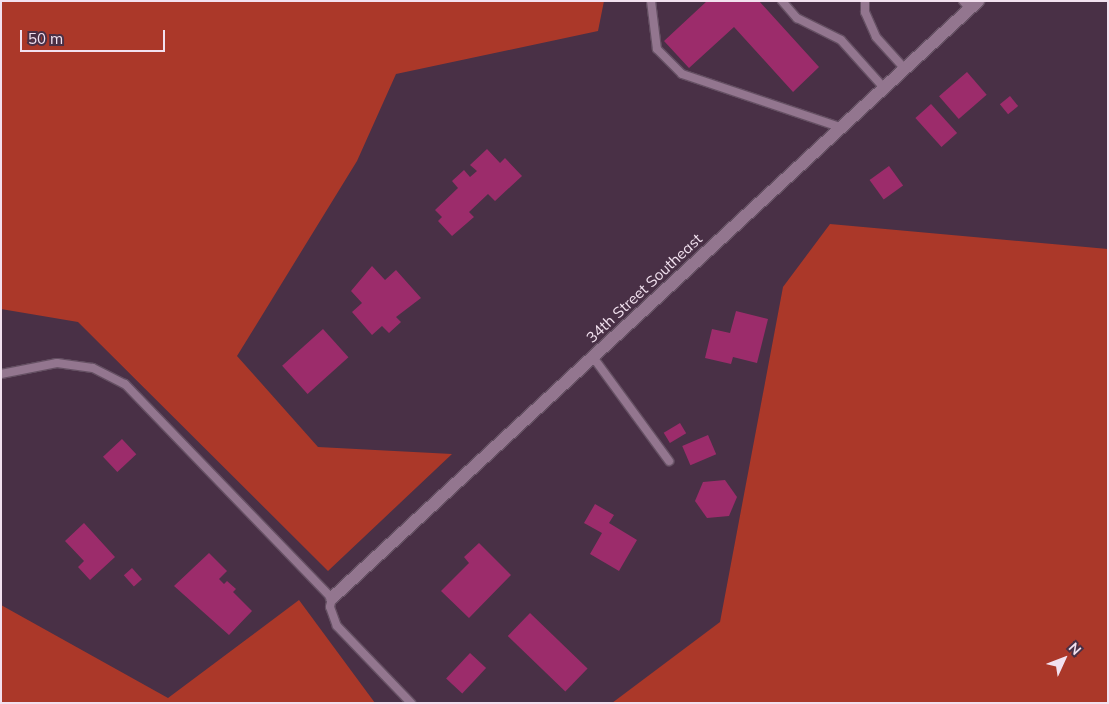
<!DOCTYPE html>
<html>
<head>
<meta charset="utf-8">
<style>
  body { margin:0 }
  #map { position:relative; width:1109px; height:704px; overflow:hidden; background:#493046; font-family:Mulish,sans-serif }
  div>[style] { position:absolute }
  .green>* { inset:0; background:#ab3829 }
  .building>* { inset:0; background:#9c2c6b; transform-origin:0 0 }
  .roads { filter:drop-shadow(1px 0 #655063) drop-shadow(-1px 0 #655063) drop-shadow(0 1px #655063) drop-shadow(0 -1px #655063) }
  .lane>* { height:8px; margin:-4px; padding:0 4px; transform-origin:4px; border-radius:4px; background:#93768f }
  .street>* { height:12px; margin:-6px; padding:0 6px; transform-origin:6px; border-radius:6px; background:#93768f }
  span { translate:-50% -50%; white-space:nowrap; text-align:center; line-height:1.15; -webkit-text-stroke:4px #493046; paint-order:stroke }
  .street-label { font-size:15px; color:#f2e1ef }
  .frame { position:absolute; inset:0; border:2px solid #f2e1ef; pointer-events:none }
  .north { position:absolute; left:1039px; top:634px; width:50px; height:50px; -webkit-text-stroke:4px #493046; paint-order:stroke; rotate:47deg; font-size:14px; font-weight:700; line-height:20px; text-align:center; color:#f2e1ef }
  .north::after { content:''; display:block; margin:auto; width:18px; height:22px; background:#f2e1ef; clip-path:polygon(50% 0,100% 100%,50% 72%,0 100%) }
  .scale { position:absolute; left:20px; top:30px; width:145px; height:22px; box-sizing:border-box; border:2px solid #f2e1ef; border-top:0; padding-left:6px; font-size:15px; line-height:18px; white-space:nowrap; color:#f2e1ef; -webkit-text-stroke:4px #493046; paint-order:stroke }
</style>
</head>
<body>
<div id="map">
  <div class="green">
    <div style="clip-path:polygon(1px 1px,604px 1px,598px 31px,396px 74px,357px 161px,237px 356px,318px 447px,452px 454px,328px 571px,78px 322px,1px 309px)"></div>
    <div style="clip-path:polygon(830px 224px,1108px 249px,1108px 703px,612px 703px,720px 622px,783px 287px)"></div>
    <div style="clip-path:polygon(299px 600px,375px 703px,1px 703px,1px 605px,168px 698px)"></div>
  </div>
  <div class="building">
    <div style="clip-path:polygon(707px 1px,759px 1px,819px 67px,793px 92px,734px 27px,689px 68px,664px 41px)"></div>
    <div style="left:967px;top:72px;width:30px;height:37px;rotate:49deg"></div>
    <div style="left:1010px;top:96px;width:13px;height:13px;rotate:51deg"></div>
    <div style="left:931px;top:104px;width:39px;height:21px;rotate:48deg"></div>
    <div style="clip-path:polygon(487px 149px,500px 163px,505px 158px,522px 176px,495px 201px,488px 194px,469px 212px,474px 217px,452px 236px,438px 221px,442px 217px,435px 210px,458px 188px,452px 181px,464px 170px,470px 177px,477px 171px,470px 165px)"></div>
    <div style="left:889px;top:166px;width:24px;height:24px;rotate:54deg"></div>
    <div style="clip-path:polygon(372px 266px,385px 280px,396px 270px,421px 298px,396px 317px,401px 322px,389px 333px,382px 326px,372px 335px,352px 312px,362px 303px,351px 291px)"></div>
    <div style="clip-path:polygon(736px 311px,768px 319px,757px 363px,733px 357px,731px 364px,705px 358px,712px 329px,730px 333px)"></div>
    <div style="left:323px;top:329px;width:38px;height:55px;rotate:48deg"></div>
    <div style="left:680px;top:423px;width:12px;height:19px;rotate:59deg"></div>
    <div style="left:708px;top:435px;width:21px;height:28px;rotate:67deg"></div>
    <div style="left:122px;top:439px;width:21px;height:26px;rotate:47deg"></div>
    <div style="clip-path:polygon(725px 480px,737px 497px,729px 516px,707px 518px,695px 501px,703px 482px)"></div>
    <div style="clip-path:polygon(595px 504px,614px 515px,609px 523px,637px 540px,619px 571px,590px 554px,602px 533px,584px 523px)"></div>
    <div style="clip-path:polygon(84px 523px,115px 557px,90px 580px,78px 567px,84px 561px,65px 541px)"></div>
    <div style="clip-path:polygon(479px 543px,511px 575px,469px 618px,441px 591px,469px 563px,464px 557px)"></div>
    <div style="clip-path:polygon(209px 553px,227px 571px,219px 579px,224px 584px,227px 581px,236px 589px,233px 592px,252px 611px,229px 635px,174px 586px)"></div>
    <div style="left:132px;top:568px;width:15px;height:11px;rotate:48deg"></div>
    <div style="left:530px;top:613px;width:80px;height:32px;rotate:44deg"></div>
    <div style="left:470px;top:653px;width:22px;height:35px;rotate:43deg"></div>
  </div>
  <div class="roads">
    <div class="lane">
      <div style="left:651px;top:1px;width:48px;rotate:82.9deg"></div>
      <div style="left:657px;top:49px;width:35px;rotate:45deg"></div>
      <div style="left:682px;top:74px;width:169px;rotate:18.6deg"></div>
      <div style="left:782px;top:1px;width:23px;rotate:49deg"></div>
      <div style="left:797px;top:18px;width:49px;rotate:26.6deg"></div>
      <div style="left:841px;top:40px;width:64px;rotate:48.1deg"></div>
      <div style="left:865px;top:1px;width:11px;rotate:90deg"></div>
      <div style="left:865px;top:12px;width:27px;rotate:66deg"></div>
      <div style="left:876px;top:37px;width:43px;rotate:47.8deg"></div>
      <div style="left:963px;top:1px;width:11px;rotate:49deg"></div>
      <div style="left:593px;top:357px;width:129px;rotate:53.8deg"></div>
      <div style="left:1px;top:374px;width:57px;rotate:-11.1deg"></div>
      <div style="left:57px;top:363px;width:36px;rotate:8deg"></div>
      <div style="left:93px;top:368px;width:36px;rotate:27deg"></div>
      <div style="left:125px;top:384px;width:298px;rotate:46deg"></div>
      <div style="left:332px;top:598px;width:9px;rotate:103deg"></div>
      <div style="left:330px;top:607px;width:20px;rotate:70deg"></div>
      <div style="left:337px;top:626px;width:107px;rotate:46.1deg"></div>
    </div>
    <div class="street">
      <div style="left:332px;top:598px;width:880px;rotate:-42.74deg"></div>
    </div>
  </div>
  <div class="street-label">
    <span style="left:644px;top:288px;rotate:-43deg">34th Street Southeast</span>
  </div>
  <div class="frame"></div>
  <div class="north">N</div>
  <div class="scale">50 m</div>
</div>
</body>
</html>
